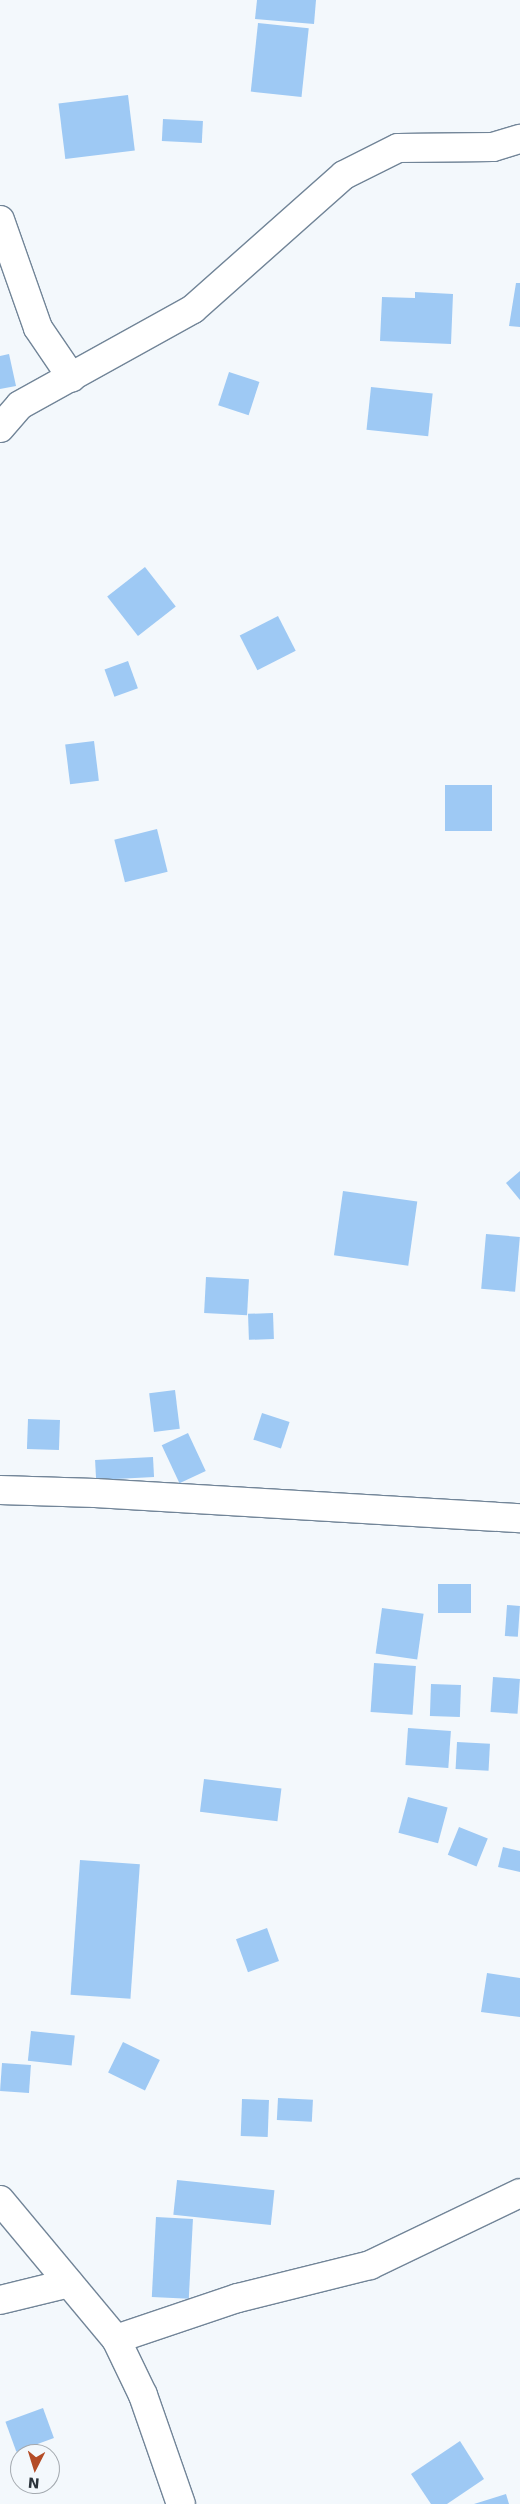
<!DOCTYPE html>
<html>
<head>
<meta charset="utf-8">
<style>
  body { margin:0 }
  #map { position:relative; width:520px; height:2504px; overflow:hidden; background:#f3f8fc; font-family:"DejaVu Sans",sans-serif }
  div>[style] { position:absolute }
  .building>* { inset:0; background:#9ec9f4; transform-origin:0 0 }
  .roads { filter:drop-shadow(1px 0 #728598) drop-shadow(-1px 0 #728598) drop-shadow(0 1px #728598) drop-shadow(0 -1px #728598) }
  .street>* { height:28px; margin:-14px; padding:0 14px; transform-origin:14px; border-radius:14px; background:#fff }
  .secondary>* { height:28px; margin:-14px; padding:0 14px; transform-origin:14px; border-radius:14px; background:#fff }
  span { translate:-50% -50%; white-space:nowrap; text-align:center; line-height:1.15; -webkit-text-stroke:4.5px #f3f8fc; paint-order:stroke }
  .north { position:absolute; left:10px; top:2444px; width:50px; height:50px; box-sizing:border-box; background:#f3f8fc; border:1px solid #a3a9af; border-radius:50%; rotate:185deg; font-size:14px; font-weight:700; line-height:20px; text-align:center; color:#2b333b }
  .north::after { content:''; display:block; margin:auto; width:18px; height:22px; background:#b44c27; clip-path:polygon(50% 0,100% 100%,50% 72%,0 100%) }
</style>
</head>
<body>
<div id="map">
  <div class="building">
    <div style="clip-path:polygon(257px 0,316px 0,314px 24px,255px 19px)"></div>
    <div style="left:258px;top:23px;width:51px;height:69px;rotate:6deg"></div>
    <div style="left:128px;top:95px;width:56px;height:70px;rotate:83deg"></div>
    <div style="left:163px;top:119px;width:40px;height:22px;rotate:3deg"></div>
    <div style="clip-path:polygon(516px 283px,520px 283px,520px 327px,509px 326px)"></div>
    <div style="clip-path:polygon(415px 292px,453px 294px,451px 344px,380px 341px,382px 297px,415px 298px)"></div>
    <div style="clip-path:polygon(9px 354px,16px 386px,0 389px,0 356px)"></div>
    <div style="left:229px;top:372px;width:32px;height:35px;rotate:18deg"></div>
    <div style="left:371px;top:387px;width:62px;height:43px;rotate:6deg"></div>
    <div style="left:145px;top:567px;width:50px;height:48px;rotate:52deg"></div>
    <div style="left:278px;top:616px;width:39px;height:43px;rotate:63deg"></div>
    <div style="left:128px;top:661px;width:29px;height:25px;rotate:70deg"></div>
    <div style="left:94px;top:741px;width:40px;height:29px;rotate:83deg"></div>
    <div style="left:445px;top:785px;width:47px;height:46px"></div>
    <div style="left:157px;top:829px;width:44px;height:44px;rotate:76deg"></div>
    <div style="clip-path:polygon(520px 1171px,520px 1200px,506px 1183px)"></div>
    <div style="left:343px;top:1191px;width:75px;height:65px;rotate:8deg"></div>
    <div style="left:486px;top:1234px;width:34px;height:55px;rotate:5deg"></div>
    <div style="left:206px;top:1277px;width:43px;height:36px;rotate:3deg"></div>
    <div style="left:273px;top:1313px;width:26px;height:25px;rotate:88deg"></div>
    <div style="left:175px;top:1390px;width:39px;height:26px;rotate:83deg"></div>
    <div style="left:262px;top:1413px;width:29px;height:28px;rotate:18deg"></div>
    <div style="left:28px;top:1419px;width:32px;height:30px;rotate:2deg"></div>
    <div style="left:188px;top:1433px;width:42px;height:29px;rotate:65deg"></div>
    <div style="left:153px;top:1457px;width:20px;height:58px;rotate:87deg"></div>
    <div style="left:438px;top:1584px;width:33px;height:29px"></div>
    <div style="left:507px;top:1605px;width:13px;height:31px;rotate:4deg"></div>
    <div style="left:382px;top:1608px;width:42px;height:46px;rotate:8deg"></div>
    <div style="left:374px;top:1663px;width:42px;height:49px;rotate:4deg"></div>
    <div style="left:493px;top:1677px;width:27px;height:35px;rotate:4deg"></div>
    <div style="left:431px;top:1684px;width:30px;height:32px;rotate:2deg"></div>
    <div style="left:408px;top:1728px;width:43px;height:37px;rotate:4deg"></div>
    <div style="left:457px;top:1742px;width:33px;height:27px;rotate:3deg"></div>
    <div style="left:204px;top:1779px;width:78px;height:33px;rotate:7deg"></div>
    <div style="left:408px;top:1797px;width:41px;height:37px;rotate:15deg"></div>
    <div style="left:459px;top:1827px;width:31px;height:30px;rotate:22deg"></div>
    <div style="clip-path:polygon(503px 1847px,520px 1851px,520px 1872px,498px 1867px)"></div>
    <div style="left:80px;top:1860px;width:60px;height:135px;rotate:4deg"></div>
    <div style="left:267px;top:1928px;width:35px;height:33px;rotate:70deg"></div>
    <div style="clip-path:polygon(487px 1973px,520px 1978px,520px 2017px,481px 2012px)"></div>
    <div style="left:31px;top:2031px;width:44px;height:30px;rotate:6deg"></div>
    <div style="left:123px;top:2042px;width:41px;height:34px;rotate:26deg"></div>
    <div style="left:2px;top:2063px;width:29px;height:28px;rotate:4deg"></div>
    <div style="left:278px;top:2098px;width:35px;height:22px;rotate:3deg"></div>
    <div style="left:242px;top:2099px;width:27px;height:37px;rotate:2deg"></div>
    <div style="left:177px;top:2180px;width:98px;height:35px;rotate:6deg"></div>
    <div style="left:156px;top:2217px;width:37px;height:80px;rotate:3deg"></div>
    <div style="left:43px;top:2408px;width:32px;height:40px;rotate:70deg"></div>
    <div style="clip-path:polygon(460px 2441px,484px 2479px,447px 2504px,431px 2504px,411px 2474px)"></div>
    <div style="clip-path:polygon(506px 2494px,509px 2504px,474px 2504px)"></div>
  </div>
  <div class="roads">
    <div class="street">
      <div style="left:0;top:220px;width:114px;rotate:70.6deg"></div>
      <div style="left:38px;top:328px;width:60px;rotate:55.8deg"></div>
      <div style="left:0;top:428px;width:30px;rotate:-49deg"></div>
      <div style="left:20px;top:405px;width:198px;rotate:-29deg"></div>
      <div style="left:193px;top:309px;width:202px;rotate:-41.6deg"></div>
      <div style="left:344px;top:175px;width:60px;rotate:-26.6deg"></div>
      <div style="left:398px;top:148px;width:95px;rotate:-0.6deg"></div>
      <div style="left:493px;top:147px;width:28px;rotate:-17deg"></div>
      <div style="left:0;top:2200px;width:181px;rotate:50.2deg"></div>
      <div style="left:116px;top:2339px;width:62px;rotate:64.3deg"></div>
      <div style="left:143px;top:2395px;width:115px;rotate:70.8deg"></div>
      <div style="left:0;top:2300px;width:71px;rotate:-13.8deg"></div>
      <div style="left:116px;top:2339px;width:129px;rotate:-18.6deg"></div>
      <div style="left:238px;top:2298px;width:136px;rotate:-14deg"></div>
      <div style="left:370px;top:2265px;width:166px;rotate:-25.6deg"></div>
    </div>
    <div class="secondary">
      <div style="left:0;top:1490px;width:95px;rotate:1.8deg"></div>
      <div style="left:95px;top:1493px;width:426px;rotate:3.4deg"></div>
    </div>
  </div>
  <div class="north">N</div>
</div>
</body>
</html>
